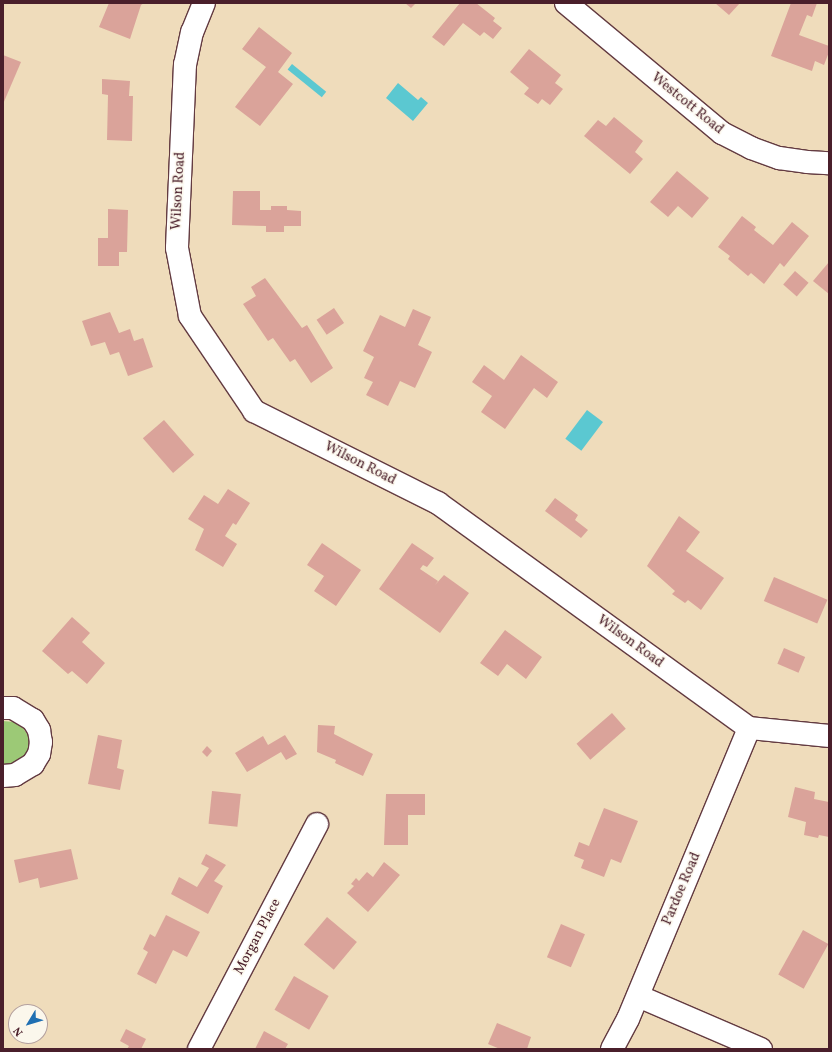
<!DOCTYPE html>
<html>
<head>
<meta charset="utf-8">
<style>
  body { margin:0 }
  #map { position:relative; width:832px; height:1052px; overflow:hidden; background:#efdcbb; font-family:Vollkorn,serif }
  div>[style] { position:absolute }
  .green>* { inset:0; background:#9cc976 }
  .water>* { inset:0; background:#5bc8d1; transform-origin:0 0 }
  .building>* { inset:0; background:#daa39a; transform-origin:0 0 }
  .roads { filter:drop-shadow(1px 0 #633b41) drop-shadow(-1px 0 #633b41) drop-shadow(0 1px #633b41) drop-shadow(0 -1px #633b41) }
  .minor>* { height:22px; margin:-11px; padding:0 11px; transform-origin:11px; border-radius:11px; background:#fff }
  span { translate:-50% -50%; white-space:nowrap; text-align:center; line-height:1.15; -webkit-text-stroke:3px #fbf7ec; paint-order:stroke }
  .street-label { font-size:14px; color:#4a1f2b }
  .frame { position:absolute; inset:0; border:4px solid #4a1f2b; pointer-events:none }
  .north { position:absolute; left:8px; top:1004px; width:40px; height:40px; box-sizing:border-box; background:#fbf7ec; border:1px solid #b4a19f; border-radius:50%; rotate:232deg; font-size:11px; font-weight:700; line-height:16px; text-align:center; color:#4a1f2b }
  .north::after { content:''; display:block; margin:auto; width:14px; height:18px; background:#1f6fb2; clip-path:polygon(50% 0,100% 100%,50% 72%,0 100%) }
</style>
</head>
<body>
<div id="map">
  <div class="green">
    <div style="clip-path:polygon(3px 721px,14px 722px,21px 725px,29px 737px,29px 751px,25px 757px,11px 765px,3px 765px)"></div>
  </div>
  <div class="water">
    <div style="left:292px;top:64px;width:44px;height:7px;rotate:39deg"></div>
    <div style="clip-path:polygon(398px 83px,418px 100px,421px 97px,428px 103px,413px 121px,386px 98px)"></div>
    <div style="left:587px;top:410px;width:20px;height:36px;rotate:37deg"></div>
  </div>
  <div class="building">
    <div style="clip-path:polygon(109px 3px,144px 3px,141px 5px,130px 39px,99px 27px)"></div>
    <div style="clip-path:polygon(405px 3px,416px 3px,411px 8px)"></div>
    <div style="clip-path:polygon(460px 3px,476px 3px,495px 18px,493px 21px,502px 28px,493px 39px,484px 32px,480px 36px,463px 23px,444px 46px,432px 37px)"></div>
    <div style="clip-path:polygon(715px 3px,740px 3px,729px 15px)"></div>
    <div style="clip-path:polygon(791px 3px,817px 3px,812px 17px,807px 15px,799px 35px,829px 46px,829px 52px,824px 65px,815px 61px,812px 71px,771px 56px)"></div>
    <div style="clip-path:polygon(259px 27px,292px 53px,278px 72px,293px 84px,260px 126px,235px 107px,266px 67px,242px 49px)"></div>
    <div style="clip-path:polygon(529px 49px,561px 75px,555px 83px,563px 89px,550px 105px,542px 99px,538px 104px,524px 94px,529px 88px,510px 72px)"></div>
    <div style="clip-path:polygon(3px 55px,21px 62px,3px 104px)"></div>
    <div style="clip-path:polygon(102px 79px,130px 81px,129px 96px,133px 96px,132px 141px,107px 140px,108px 95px,102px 94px)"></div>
    <div style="clip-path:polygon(614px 117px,643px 141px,635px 152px,643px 159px,630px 174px,584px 136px,598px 120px,606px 126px)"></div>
    <div style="clip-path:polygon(677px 171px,709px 198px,692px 218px,678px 206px,668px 217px,650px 202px)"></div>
    <div style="clip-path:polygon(233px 191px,260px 191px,260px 210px,271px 210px,271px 206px,287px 206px,287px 210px,301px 211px,301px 226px,284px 226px,284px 232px,266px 232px,266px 226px,232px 225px)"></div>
    <div style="clip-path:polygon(108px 209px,128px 210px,127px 252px,119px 252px,119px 266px,98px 266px,98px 238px,108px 238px)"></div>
    <div style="clip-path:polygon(742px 216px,756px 227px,754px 230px,773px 245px,792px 222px,809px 236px,784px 267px,780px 263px,764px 284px,751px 273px,748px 276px,728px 259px,730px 256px,718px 247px)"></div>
    <div style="clip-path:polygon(829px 262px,829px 294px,813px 281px)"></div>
    <div style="left:795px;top:271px;width:18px;height:18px;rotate:41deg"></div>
    <div style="clip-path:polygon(265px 278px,302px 328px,307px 325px,333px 368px,311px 383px,295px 359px,290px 362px,273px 338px,268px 341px,243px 304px,256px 296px,251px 287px)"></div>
    <div style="left:334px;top:308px;width:18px;height:21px;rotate:56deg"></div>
    <div style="clip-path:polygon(413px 309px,431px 317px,418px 345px,432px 352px,415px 388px,400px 381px,388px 406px,366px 395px,373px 382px,364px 378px,374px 357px,363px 351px,380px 315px,405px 327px)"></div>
    <div style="clip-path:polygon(110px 312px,119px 333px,130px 329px,134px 341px,143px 338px,153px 367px,128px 376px,119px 352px,110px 355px,105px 342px,91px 346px,82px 321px)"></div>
    <div style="clip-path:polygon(521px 355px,558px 382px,547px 398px,534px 388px,505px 429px,481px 412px,492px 396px,472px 382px,484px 365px,504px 380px)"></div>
    <div style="left:164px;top:420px;width:46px;height:28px;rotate:49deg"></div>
    <div style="clip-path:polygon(228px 489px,250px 503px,236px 525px,233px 523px,225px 536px,237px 544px,223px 567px,195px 550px,204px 529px,188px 519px,204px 495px,218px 504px)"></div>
    <div style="clip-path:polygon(555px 498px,578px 515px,575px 520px,588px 530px,581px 538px,545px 511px)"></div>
    <div style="clip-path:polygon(679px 516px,700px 532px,686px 551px,724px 578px,701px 610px,688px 600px,685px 603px,672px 594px,675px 591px,647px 566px)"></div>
    <div style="clip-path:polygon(322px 543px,361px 570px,336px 606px,314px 591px,324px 576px,307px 565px)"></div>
    <div style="clip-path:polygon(412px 543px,434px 558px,427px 567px,423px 565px,420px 569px,438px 581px,435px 585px,444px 575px,469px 593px,440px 633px,379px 589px)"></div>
    <div style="left:774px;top:577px;width:58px;height:26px;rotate:23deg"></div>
    <div style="clip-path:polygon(72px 617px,90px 633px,82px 642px,105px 663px,87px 684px,72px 671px,68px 674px,42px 651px)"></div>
    <div style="clip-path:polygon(505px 630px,542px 657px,526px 679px,507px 664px,498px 676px,480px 663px)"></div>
    <div style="left:784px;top:648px;width:23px;height:17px;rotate:23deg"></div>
    <div style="left:612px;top:713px;width:21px;height:47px;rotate:49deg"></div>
    <div style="clip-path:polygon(318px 725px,335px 726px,334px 734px,373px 754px,363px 776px,335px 763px,336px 760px,317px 752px)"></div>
    <div style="clip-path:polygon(98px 735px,122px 740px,117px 768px,124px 770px,120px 790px,88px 784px)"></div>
    <div style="clip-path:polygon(285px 735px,297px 754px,286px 760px,281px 752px,247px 772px,235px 753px,263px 736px,268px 745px)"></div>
    <div style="clip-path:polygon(207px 746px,212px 751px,207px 757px,202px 752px)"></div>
    <div style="clip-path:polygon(795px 787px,815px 792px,814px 799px,829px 802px,829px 837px,819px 835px,818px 838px,804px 835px,806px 822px,788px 817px)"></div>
    <div style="left:212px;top:791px;width:29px;height:33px;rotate:6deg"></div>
    <div style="clip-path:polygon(386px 794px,425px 794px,425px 815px,408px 815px,408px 845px,384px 845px)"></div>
    <div style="clip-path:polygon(604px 808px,638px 821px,621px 863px,611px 859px,604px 877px,581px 868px,584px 860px,574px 856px,579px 842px,589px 846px)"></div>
    <div style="clip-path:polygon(71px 849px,78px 879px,40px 888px,38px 878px,19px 883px,14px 860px)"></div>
    <div style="clip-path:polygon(206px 854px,226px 865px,214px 881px,223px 886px,208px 914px,171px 894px,179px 877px,197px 887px,209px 868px,201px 864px)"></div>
    <div style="clip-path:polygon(384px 862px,400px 875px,368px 912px,347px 893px,354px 886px,351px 884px,356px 878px,359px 881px,367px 872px,373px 877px)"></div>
    <div style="clip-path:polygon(166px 915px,200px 932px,187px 957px,173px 950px,156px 984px,137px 974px,148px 952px,143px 949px,150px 934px,155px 937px)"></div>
    <div style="left:327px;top:917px;width:39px;height:36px;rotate:40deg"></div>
    <div style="left:561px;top:924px;width:26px;height:36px;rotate:23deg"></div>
    <div style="left:803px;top:930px;width:29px;height:51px;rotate:29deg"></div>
    <div style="left:294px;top:976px;width:40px;height:39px;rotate:30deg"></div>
    <div style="clip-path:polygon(497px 1023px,531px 1037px,527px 1049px,500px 1049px,488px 1044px)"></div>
    <div style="clip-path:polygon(126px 1029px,146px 1039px,141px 1049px,127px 1049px,129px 1046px,120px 1041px)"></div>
    <div style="clip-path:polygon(264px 1031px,288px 1044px,285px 1049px,255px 1049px)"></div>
  </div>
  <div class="roads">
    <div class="minor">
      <div style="left:204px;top:3px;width:31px;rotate:112deg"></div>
      <div style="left:192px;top:32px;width:33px;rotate:102deg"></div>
      <div style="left:185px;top:64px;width:184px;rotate:92.5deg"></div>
      <div style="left:177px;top:248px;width:69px;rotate:79.2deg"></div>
      <div style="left:190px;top:316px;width:115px;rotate:56deg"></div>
      <div style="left:254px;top:411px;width:206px;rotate:26.6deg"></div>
      <div style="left:438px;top:503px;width:384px;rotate:35.9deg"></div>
      <div style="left:749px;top:728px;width:80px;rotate:5.7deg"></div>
      <div style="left:566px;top:3px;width:203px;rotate:39.8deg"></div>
      <div style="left:722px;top:133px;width:33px;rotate:27deg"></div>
      <div style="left:751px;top:148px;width:30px;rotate:20deg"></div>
      <div style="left:779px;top:158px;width:28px;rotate:8deg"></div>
      <div style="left:807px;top:162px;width:22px;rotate:3deg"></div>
      <div style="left:3px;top:708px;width:10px"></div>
      <div style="left:13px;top:708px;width:23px;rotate:31deg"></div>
      <div style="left:33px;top:720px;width:12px;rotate:59deg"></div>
      <div style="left:39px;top:730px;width:12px;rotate:81deg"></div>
      <div style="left:41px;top:742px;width:12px;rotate:99deg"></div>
      <div style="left:39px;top:754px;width:12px;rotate:121deg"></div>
      <div style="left:33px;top:764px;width:21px;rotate:149deg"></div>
      <div style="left:15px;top:775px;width:12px;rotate:175deg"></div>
      <div style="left:638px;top:996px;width:134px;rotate:23.3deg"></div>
      <div style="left:199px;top:1049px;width:254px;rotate:-62.3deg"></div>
      <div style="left:612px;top:1049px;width:34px;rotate:-62deg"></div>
      <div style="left:628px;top:1019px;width:315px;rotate:-67.4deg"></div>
    </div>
  </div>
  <div class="street-label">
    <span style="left:687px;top:104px;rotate:39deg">Westcott Road</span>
    <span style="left:179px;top:191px;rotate:-87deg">Wilson Road</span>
    <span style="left:360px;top:464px;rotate:27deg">Wilson Road</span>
    <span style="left:630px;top:642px;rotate:36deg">Wilson Road</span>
    <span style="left:682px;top:889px;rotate:-67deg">Pardoe Road</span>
    <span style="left:258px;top:937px;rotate:-62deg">Morgan Place</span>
  </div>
  <div class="frame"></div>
  <div class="north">N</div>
</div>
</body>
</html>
